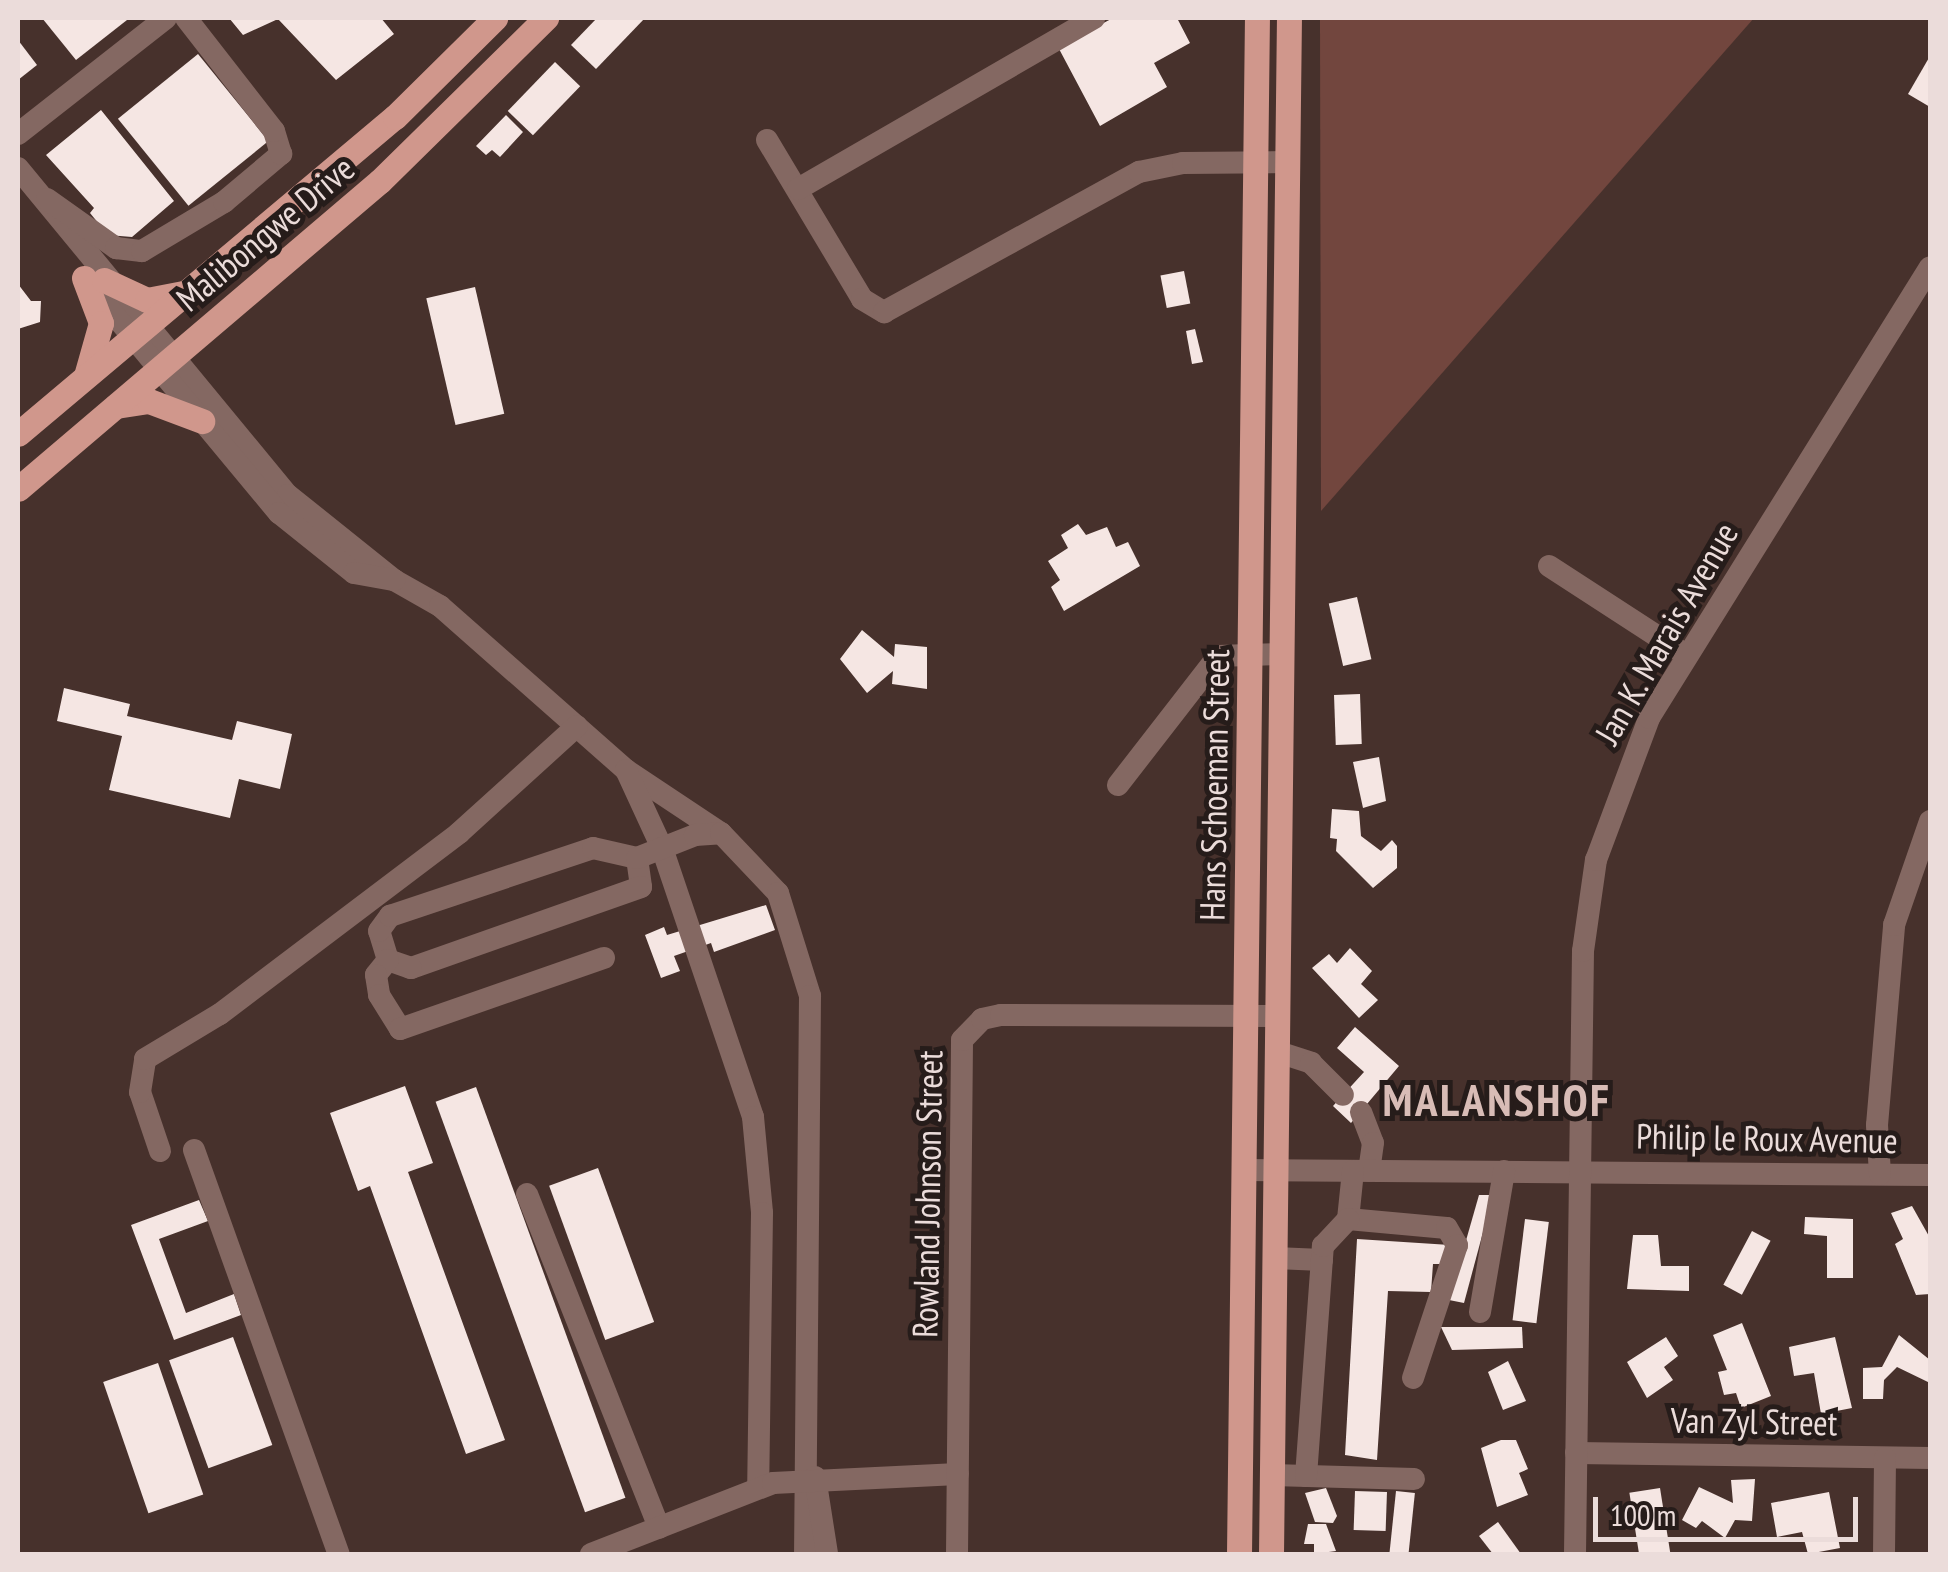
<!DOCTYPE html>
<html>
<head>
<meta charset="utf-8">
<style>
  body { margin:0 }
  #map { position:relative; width:1948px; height:1572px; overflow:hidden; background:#47312c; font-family:"PT Sans Narrow",sans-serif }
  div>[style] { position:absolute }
  .green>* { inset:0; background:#72463e }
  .building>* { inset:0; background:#f5e6e3; transform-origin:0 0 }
  .minor>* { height:22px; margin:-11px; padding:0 11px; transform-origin:11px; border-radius:11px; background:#846862 }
  .major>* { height:25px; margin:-12.5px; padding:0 12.5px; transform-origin:12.5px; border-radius:12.5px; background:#d0978c }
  span { translate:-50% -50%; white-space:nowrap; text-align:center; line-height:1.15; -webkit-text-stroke:10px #261c1a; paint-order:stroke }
  .street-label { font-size:35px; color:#ebdcda }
  .district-label { font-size:45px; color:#d8bcb6; font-weight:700; letter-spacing:2.5px }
  .frame { position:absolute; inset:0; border:20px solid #ebdcda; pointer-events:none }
  .scale { position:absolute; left:1593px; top:1497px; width:265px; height:45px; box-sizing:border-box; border:5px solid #ebdcda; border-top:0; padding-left:12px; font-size:30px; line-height:35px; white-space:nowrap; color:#ebdcda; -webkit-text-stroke:8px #261c1a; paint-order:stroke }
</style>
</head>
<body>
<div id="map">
  <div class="green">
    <div style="clip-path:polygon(1320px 18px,1754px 18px,1321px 511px)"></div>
  </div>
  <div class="building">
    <div style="clip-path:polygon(42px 18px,125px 18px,127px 20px,76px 60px)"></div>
    <div style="clip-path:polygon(229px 18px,381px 18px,394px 34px,336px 80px,278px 19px,243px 35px)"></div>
    <div style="clip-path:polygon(597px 18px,645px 18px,596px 69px,571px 45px)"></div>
    <div style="clip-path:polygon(1113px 18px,1177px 18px,1190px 43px,1154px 63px,1167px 87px,1100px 126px,1058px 47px)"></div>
    <div style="clip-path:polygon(18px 40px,37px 65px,18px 80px)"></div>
    <div style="left:198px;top:54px;width:112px;height:103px;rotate:51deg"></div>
    <div style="clip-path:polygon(1930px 56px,1930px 107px,1908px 94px)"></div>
    <div style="left:555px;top:62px;width:35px;height:68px;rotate:44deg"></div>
    <div style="clip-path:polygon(101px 110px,174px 201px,132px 237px,108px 235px,90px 213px,94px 208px,46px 155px)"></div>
    <div style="clip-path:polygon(506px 115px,523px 132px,500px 157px,492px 150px,486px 155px,476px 146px)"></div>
    <div style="left:1184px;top:271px;width:33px;height:24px;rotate:79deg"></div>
    <div style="clip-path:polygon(18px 284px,31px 301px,41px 301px,40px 322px,18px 329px)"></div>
    <div style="left:475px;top:287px;width:130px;height:50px;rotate:77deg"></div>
    <div style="clip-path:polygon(1195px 329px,1203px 362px,1192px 364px,1186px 331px)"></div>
    <div style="clip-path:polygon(1078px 524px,1086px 535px,1107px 527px,1116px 547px,1128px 542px,1140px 566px,1064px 611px,1051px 587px,1060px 580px,1048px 561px,1068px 548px,1061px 535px)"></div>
    <div style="left:1357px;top:597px;width:64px;height:29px;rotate:77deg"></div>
    <div style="clip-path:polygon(862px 630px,894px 657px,895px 644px,927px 647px,927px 689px,892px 684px,893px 671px,867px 693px,840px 659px)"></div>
    <div style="clip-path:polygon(64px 688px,130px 704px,127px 716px,232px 740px,237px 721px,292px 734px,280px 789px,239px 779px,230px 818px,109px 790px,122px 736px,57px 721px)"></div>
    <div style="left:1360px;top:694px;width:50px;height:26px;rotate:88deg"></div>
    <div style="clip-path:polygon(1379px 757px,1386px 801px,1363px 808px,1353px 762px)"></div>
    <div style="clip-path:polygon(1332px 809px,1359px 811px,1361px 836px,1381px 851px,1392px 840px,1397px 846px,1397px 868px,1373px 888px,1336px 851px,1337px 839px,1330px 838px)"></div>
    <div style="clip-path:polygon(766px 905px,775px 930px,714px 952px,711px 943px,674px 956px,680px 971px,661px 978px,645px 935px,664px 927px,667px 935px)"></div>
    <div style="clip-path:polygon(1350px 948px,1372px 971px,1361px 984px,1378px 1000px,1359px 1018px,1312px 968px,1329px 954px,1337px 963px)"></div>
    <div style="clip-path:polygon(1355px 1027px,1399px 1066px,1351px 1123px,1333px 1106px,1364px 1072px,1337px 1048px)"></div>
    <div style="clip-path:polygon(405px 1086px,433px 1163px,408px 1172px,505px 1440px,466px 1454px,370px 1186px,358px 1191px,330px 1113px)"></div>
    <div style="left:476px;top:1087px;width:437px;height:43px;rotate:70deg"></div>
    <div style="left:598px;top:1168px;width:164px;height:52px;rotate:70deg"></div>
    <div style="clip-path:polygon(1479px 1195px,1493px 1195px,1464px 1303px,1449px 1300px)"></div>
    <div style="clip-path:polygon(199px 1200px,208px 1221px,159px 1239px,186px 1313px,234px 1294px,241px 1315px,174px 1340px,131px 1225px)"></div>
    <div style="clip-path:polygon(1912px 1206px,1930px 1238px,1930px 1294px,1916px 1295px,1895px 1244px,1903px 1239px,1891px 1213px)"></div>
    <div style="clip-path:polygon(1805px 1217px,1853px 1219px,1853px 1278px,1827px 1278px,1827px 1236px,1804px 1234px)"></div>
    <div style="left:1525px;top:1219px;width:24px;height:102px;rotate:7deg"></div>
    <div style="left:1752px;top:1231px;width:21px;height:61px;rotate:28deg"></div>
    <div style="clip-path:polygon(1633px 1235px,1658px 1235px,1661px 1266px,1689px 1266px,1689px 1291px,1627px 1289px)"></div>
    <div style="clip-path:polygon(1357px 1239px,1450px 1245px,1448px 1264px,1433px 1264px,1431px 1292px,1388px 1291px,1377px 1460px,1345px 1455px)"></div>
    <div style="clip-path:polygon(1742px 1323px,1771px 1396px,1741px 1408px,1736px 1393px,1724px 1395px,1718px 1372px,1727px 1370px,1713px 1335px)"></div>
    <div style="clip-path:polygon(1441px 1327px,1522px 1327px,1523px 1348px,1452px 1350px)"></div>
    <div style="clip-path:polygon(1899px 1335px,1930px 1360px,1930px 1383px,1897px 1367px,1884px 1380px,1883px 1399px,1863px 1399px,1863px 1368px,1882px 1367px)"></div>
    <div style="left:233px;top:1337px;width:115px;height:68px;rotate:70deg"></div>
    <div style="clip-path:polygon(1666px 1337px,1678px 1356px,1664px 1367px,1673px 1380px,1647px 1398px,1627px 1362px)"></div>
    <div style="clip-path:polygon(1835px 1337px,1852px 1408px,1821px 1414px,1814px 1373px,1794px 1376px,1789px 1347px)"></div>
    <div style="clip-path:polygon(1508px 1361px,1526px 1401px,1503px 1410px,1488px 1372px)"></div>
    <div style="left:158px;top:1363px;width:139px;height:58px;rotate:71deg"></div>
    <div style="clip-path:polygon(1501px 1440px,1516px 1440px,1528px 1469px,1519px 1473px,1528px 1495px,1497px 1507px,1481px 1448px)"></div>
    <div style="clip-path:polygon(1755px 1479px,1752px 1521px,1735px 1520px,1725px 1538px,1702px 1521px,1696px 1528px,1682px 1520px,1699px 1487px,1733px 1503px,1731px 1480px)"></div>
    <div style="clip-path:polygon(1326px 1488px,1337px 1516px,1333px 1523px,1315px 1522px,1305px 1493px)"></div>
    <div style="left:1660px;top:1488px;width:67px;height:31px;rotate:81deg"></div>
    <div style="left:1355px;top:1491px;width:32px;height:39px;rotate:2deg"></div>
    <div style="left:1396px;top:1491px;width:19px;height:63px;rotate:6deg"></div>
    <div style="clip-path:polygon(1829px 1492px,1840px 1548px,1808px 1554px,1802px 1532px,1777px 1537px,1771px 1503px)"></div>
    <div style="clip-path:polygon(1498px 1522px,1521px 1554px,1493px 1554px,1479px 1536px)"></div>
    <div style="clip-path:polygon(1308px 1524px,1326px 1524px,1336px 1551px,1314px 1554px,1314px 1544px,1304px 1544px)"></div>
  </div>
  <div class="minor">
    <div style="left:18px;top:134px;width:188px;rotate:-38.1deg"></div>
    <div style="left:767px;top:140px;width:185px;rotate:59.1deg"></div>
    <div style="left:862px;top:299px;width:26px;rotate:31deg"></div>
    <div style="left:884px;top:312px;width:291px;rotate:-28.8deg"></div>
    <div style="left:1139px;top:172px;width:45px;rotate:-11.6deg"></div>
    <div style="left:1183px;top:163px;width:105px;rotate:-0.5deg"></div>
    <div style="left:18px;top:168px;width:424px;rotate:50.5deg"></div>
    <div style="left:288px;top:495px;width:136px;rotate:38.7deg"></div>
    <div style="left:394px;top:580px;width:53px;rotate:29.5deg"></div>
    <div style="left:440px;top:606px;width:248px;rotate:41.4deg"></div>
    <div style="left:626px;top:770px;width:114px;rotate:33.6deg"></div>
    <div style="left:798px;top:189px;width:342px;rotate:-30deg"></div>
    <div style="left:47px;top:199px;width:85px;rotate:35.4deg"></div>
    <div style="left:116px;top:248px;width:26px;rotate:7deg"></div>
    <div style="left:142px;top:251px;width:96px;rotate:-30.9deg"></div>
    <div style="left:224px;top:202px;width:75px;rotate:-40.1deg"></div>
    <div style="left:281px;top:154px;width:24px;rotate:-107deg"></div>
    <div style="left:274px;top:131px;width:143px;rotate:-127.9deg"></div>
    <div style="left:97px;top:294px;width:285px;rotate:50.3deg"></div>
    <div style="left:279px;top:513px;width:96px;rotate:38.7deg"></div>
    <div style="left:354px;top:573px;width:41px;rotate:9.9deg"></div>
    <div style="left:1549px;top:566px;width:163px;rotate:33deg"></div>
    <div style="left:626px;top:770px;width:86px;rotate:65.2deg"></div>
    <div style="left:662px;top:848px;width:284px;rotate:71.3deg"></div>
    <div style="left:753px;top:1117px;width:96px;rotate:84.6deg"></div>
    <div style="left:762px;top:1213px;width:273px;rotate:90.8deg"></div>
    <div style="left:1118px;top:785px;width:163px;rotate:-52.2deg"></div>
    <div style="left:1218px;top:656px;width:64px;rotate:-1.8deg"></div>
    <div style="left:637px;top:858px;width:29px;rotate:82deg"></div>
    <div style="left:641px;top:887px;width:244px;rotate:160.6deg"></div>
    <div style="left:411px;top:968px;width:24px;rotate:-161deg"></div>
    <div style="left:388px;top:960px;width:30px;rotate:-107deg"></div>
    <div style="left:379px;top:931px;width:19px;rotate:-54deg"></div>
    <div style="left:390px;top:916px;width:214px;rotate:-18.5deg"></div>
    <div style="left:593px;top:848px;width:45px;rotate:12.8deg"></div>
    <div style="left:637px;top:858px;width:62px;rotate:-21.6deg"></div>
    <div style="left:695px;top:835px;width:26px;rotate:-4deg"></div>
    <div style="left:721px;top:833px;width:83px;rotate:46.5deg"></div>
    <div style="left:778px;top:893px;width:108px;rotate:72.7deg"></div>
    <div style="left:810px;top:996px;width:558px;rotate:90.51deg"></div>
    <div style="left:388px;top:960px;width:19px;rotate:129deg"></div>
    <div style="left:376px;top:975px;width:20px;rotate:81deg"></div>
    <div style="left:379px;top:995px;width:40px;rotate:58deg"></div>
    <div style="left:400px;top:1029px;width:216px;rotate:-19.2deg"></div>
    <div style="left:1278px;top:1052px;width:35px;rotate:18deg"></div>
    <div style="left:1311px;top:1063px;width:45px;rotate:45deg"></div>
    <div style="left:1361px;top:1112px;width:33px;rotate:69deg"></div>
    <div style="left:1373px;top:1143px;width:28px;rotate:98deg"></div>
    <div style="left:194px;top:1150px;width:429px;rotate:70.3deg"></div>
    <div style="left:160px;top:1151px;width:62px;rotate:-108.7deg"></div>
    <div style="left:140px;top:1092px;width:33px;rotate:-81deg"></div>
    <div style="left:145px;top:1059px;width:87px;rotate:-31deg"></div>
    <div style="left:220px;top:1014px;width:300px;rotate:-37.1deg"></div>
    <div style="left:459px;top:833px;width:159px;rotate:-42.2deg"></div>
    <div style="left:1243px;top:1170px;width:687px;rotate:0.42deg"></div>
    <div style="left:1353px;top:1171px;width:48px;rotate:95.9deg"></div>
    <div style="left:1348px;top:1219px;width:99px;rotate:5.2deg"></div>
    <div style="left:1447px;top:1228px;width:20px;rotate:60deg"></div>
    <div style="left:1457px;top:1245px;width:140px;rotate:108.3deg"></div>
    <div style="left:1880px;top:1174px;width:49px;rotate:-93.5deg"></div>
    <div style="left:1877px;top:1125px;width:201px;rotate:-85.1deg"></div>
    <div style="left:1894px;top:925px;width:110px;rotate:-70.9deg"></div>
    <div style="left:527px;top:1194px;width:359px;rotate:68.4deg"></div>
    <div style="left:1275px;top:1258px;width:47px;rotate:2.4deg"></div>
    <div style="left:1480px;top:1312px;width:143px;rotate:-80.3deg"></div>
    <div style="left:1576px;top:1453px;width:354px;rotate:0.8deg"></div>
    <div style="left:1272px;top:1475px;width:142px;rotate:1.6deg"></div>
    <div style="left:1306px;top:1476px;width:231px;rotate:-85.8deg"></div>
    <div style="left:1323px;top:1246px;width:37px;rotate:-47deg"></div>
    <div style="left:815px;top:1477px;width:78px;rotate:81.1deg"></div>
    <div style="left:591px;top:1554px;width:195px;rotate:-21.3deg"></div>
    <div style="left:773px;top:1483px;width:185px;rotate:-2.8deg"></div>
    <div style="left:957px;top:1554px;width:514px;rotate:-89.44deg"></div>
    <div style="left:962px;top:1040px;width:29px;rotate:-46deg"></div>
    <div style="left:982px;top:1019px;width:19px;rotate:-12deg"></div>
    <div style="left:1001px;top:1015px;width:277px;rotate:0.2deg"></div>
    <div style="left:1575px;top:1554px;width:603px;rotate:-89.24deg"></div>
    <div style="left:1583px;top:951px;width:92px;rotate:-81.9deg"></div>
    <div style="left:1596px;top:860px;width:152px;rotate:-69.5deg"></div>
    <div style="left:1649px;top:718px;width:531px;rotate:-58.07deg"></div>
    <div style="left:1884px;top:1554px;width:96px;rotate:-89.4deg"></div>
  </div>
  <div class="major">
    <div style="left:84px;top:278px;width:48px;rotate:69.3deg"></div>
    <div style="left:101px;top:323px;width:55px;rotate:105.8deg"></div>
    <div style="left:104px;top:280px;width:47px;rotate:24.9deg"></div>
    <div style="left:147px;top:300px;width:37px;rotate:-11deg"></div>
    <div style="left:116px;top:406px;width:33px;rotate:-9deg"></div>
    <div style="left:149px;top:401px;width:57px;rotate:20.7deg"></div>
    <div style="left:18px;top:434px;width:493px;rotate:-40.1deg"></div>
    <div style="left:395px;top:117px;width:141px;rotate:-44.7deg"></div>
    <div style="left:18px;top:489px;width:475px;rotate:-40.4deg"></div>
    <div style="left:380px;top:181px;width:233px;rotate:-44.5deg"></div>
    <div style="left:1239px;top:1554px;width:1536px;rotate:-89.33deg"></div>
    <div style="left:1271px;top:1554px;width:1536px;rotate:-89.33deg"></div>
  </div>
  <div class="street-label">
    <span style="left:265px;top:233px;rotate:-40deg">Malibongwe Drive</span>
    <span style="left:1666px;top:633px;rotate:-60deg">Jan K. Marais Avenue</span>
    <span style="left:1214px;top:785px;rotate:-89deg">Hans Schoeman Street</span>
    <span style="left:1767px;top:1138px;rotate:1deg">Philip le Roux Avenue</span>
    <span style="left:927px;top:1194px;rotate:-89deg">Rowland Johnson Street</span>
    <span style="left:1754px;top:1421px;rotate:1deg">Van Zyl Street</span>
  </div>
  <div class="district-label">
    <span style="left:1497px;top:1100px">MALANSHOF</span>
  </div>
  <div class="frame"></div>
  <div class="scale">100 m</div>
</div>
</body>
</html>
